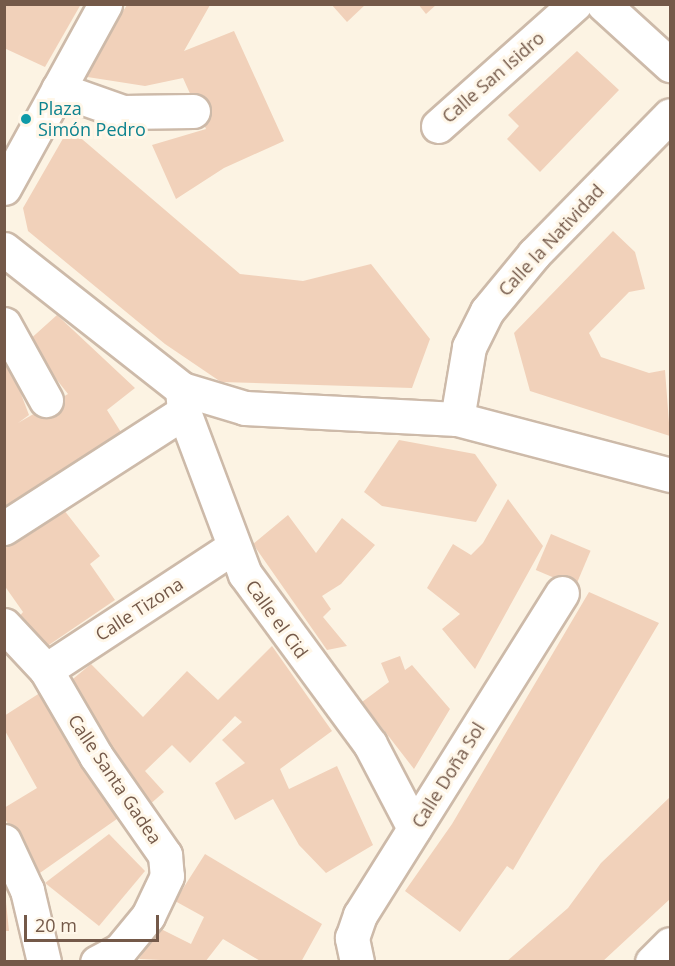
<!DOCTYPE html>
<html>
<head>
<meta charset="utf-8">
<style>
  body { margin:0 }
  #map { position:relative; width:675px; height:966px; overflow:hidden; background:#fcf3e3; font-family:"Open Sans",sans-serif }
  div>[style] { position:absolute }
  .building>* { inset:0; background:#f1d1ba; transform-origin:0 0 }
  .roads { filter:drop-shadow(2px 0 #cdbaa9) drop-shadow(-2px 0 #cdbaa9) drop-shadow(0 2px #cdbaa9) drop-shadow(0 -2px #cdbaa9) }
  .street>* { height:33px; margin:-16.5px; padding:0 16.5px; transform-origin:16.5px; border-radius:16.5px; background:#fff }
  .dots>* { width:16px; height:16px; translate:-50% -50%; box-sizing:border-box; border:3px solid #fff7e9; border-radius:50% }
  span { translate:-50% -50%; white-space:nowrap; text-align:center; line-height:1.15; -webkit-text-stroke:6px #fff7e9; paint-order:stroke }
  .street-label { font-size:18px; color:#745949 }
  .culture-label { font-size:18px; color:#0d838f }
  .left { translate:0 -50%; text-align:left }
  .frame { position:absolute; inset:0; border:6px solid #745949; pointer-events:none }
  .scale { position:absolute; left:24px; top:915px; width:135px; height:27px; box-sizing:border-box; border:3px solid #745949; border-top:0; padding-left:8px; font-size:18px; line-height:21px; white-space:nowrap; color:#745949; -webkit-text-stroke:4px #fff7e9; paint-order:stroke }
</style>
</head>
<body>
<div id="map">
  <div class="building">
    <div style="clip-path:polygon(4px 4px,81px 4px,45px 67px,4px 48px)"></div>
    <div style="clip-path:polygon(331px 4px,366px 4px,347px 22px)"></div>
    <div style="clip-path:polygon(418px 4px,437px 4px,426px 14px)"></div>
    <div style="clip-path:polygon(127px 5px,210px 5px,184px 51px,234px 31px,284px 141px,224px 168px,176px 199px,152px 145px,206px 129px,183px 78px,145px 86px,81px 76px)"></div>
    <div style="clip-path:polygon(577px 51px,619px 90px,540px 172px,507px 139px,519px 126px,508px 115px)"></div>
    <div style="clip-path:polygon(69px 128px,240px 274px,303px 281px,371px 264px,430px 339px,412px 388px,221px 382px,165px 344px,28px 231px,23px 208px)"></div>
    <div style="clip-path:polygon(613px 231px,635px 252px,645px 289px,629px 292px,589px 333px,601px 357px,649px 373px,665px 370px,670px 436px,530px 391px,514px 333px)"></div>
    <div style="clip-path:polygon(57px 315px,135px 388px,107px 410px,124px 437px,4px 511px,4px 363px,9px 362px,29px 415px,18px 423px,68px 394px,27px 342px)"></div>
    <div style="clip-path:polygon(399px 440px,475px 454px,497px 485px,476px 522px,382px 506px,364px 492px)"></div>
    <div style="clip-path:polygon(508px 499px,543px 546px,475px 669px,442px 629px,460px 614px,427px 588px,453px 544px,471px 555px,483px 543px)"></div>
    <div style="clip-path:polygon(60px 505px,100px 556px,90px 564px,115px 600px,43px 649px,18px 618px,23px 612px,4px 585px,4px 549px)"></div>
    <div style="clip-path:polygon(288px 515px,316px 553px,342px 518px,375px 545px,341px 584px,322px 596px,331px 609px,323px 617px,347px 646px,327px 650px,253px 544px)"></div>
    <div style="left:551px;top:534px;width:43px;height:39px;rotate:23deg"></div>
    <div style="clip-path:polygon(589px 592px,659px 623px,513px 870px,507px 866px,460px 932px,405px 891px,452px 824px)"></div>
    <div style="clip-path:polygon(272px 646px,332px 731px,280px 769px,289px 789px,337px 766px,373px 845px,326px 873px,299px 845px,273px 799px,235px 820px,215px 783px,245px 763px,222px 740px,242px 722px,235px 716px,190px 763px,172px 745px,145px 771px,164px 792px,148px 806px,62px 688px,91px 664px,143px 717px,187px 671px,218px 700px)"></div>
    <div style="clip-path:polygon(400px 656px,405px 670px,412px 665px,450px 709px,414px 769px,362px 702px,389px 682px,381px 663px)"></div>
    <div style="clip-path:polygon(46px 689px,124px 814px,37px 875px,4px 817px,4px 808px,37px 788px,4px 729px,4px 716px)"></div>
    <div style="clip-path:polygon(670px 797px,670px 899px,602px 962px,506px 962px,568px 908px,601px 863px)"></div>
    <div style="clip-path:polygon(109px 834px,145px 871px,99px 926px,45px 883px)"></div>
    <div style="clip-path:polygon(205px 854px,322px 924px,301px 962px,262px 962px,223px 939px,205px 962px,139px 959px,159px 928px,191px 944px,204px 917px,175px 901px)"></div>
    <div style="clip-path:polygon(6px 902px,9px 931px,4px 931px)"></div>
  </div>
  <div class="roads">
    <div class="street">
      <div style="left:603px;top:4px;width:91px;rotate:42.3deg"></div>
      <div style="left:58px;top:89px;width:69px;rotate:19.5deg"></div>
      <div style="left:123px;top:112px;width:70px;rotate:-0.8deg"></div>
      <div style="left:438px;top:126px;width:183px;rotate:-41.7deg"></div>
      <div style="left:4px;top:188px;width:210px;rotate:-61.2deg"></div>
      <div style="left:4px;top:249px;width:226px;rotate:38.2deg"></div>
      <div style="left:182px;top:389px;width:66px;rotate:16.8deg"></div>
      <div style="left:245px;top:408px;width:212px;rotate:3deg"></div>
      <div style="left:457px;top:419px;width:220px;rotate:14.7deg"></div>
      <div style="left:4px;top:324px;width:87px;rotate:61.1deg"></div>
      <div style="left:182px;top:389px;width:23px;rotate:85deg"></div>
      <div style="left:184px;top:412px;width:173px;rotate:69.4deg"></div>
      <div style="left:245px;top:574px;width:211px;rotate:53.7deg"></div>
      <div style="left:370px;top:744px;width:95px;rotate:62.4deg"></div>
      <div style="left:457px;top:419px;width:73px;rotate:-80.5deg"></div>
      <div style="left:469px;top:347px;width:40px;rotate:-63.4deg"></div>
      <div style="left:487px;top:311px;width:74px;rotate:-50.5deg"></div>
      <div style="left:534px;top:254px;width:194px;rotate:-45.6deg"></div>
      <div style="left:4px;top:528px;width:214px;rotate:-32.8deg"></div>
      <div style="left:4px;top:625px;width:62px;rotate:47deg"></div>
      <div style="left:46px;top:670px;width:99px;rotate:59.8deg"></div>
      <div style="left:96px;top:756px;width:121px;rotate:55.1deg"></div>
      <div style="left:165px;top:855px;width:21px;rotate:85deg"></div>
      <div style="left:167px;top:876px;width:44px;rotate:115.4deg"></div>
      <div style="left:148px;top:916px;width:44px;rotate:129.5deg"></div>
      <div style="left:120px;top:950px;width:26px;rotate:152deg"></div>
      <div style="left:46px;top:670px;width:224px;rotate:-33.3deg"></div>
      <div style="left:4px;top:841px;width:54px;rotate:64.9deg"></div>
      <div style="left:27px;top:890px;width:74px;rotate:76.7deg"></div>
      <div style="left:357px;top:962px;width:25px;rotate:-102deg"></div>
      <div style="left:352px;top:938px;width:24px;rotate:-71deg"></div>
      <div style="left:360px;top:915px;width:380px;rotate:-57.9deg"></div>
      <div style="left:652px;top:962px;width:25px;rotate:-45deg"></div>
    </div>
  </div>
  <div class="dots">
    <div style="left:26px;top:119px;background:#0f9aa8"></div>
  </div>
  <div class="street-label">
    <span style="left:493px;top:77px;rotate:-41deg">Calle San Isidro</span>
    <span style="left:551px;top:240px;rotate:-47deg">Calle la Natividad</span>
    <span style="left:139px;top:609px;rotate:-33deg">Calle Tizona</span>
    <span style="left:277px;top:619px;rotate:54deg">Calle el Cid</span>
    <span style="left:448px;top:775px;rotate:-58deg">Calle Doña Sol</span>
    <span style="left:115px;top:779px;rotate:56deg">Calle Santa Gadea</span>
  </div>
  <div class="culture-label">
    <span class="left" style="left:38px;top:119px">Plaza<br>Simón Pedro</span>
  </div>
  <div class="frame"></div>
  <div class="scale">20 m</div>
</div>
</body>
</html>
